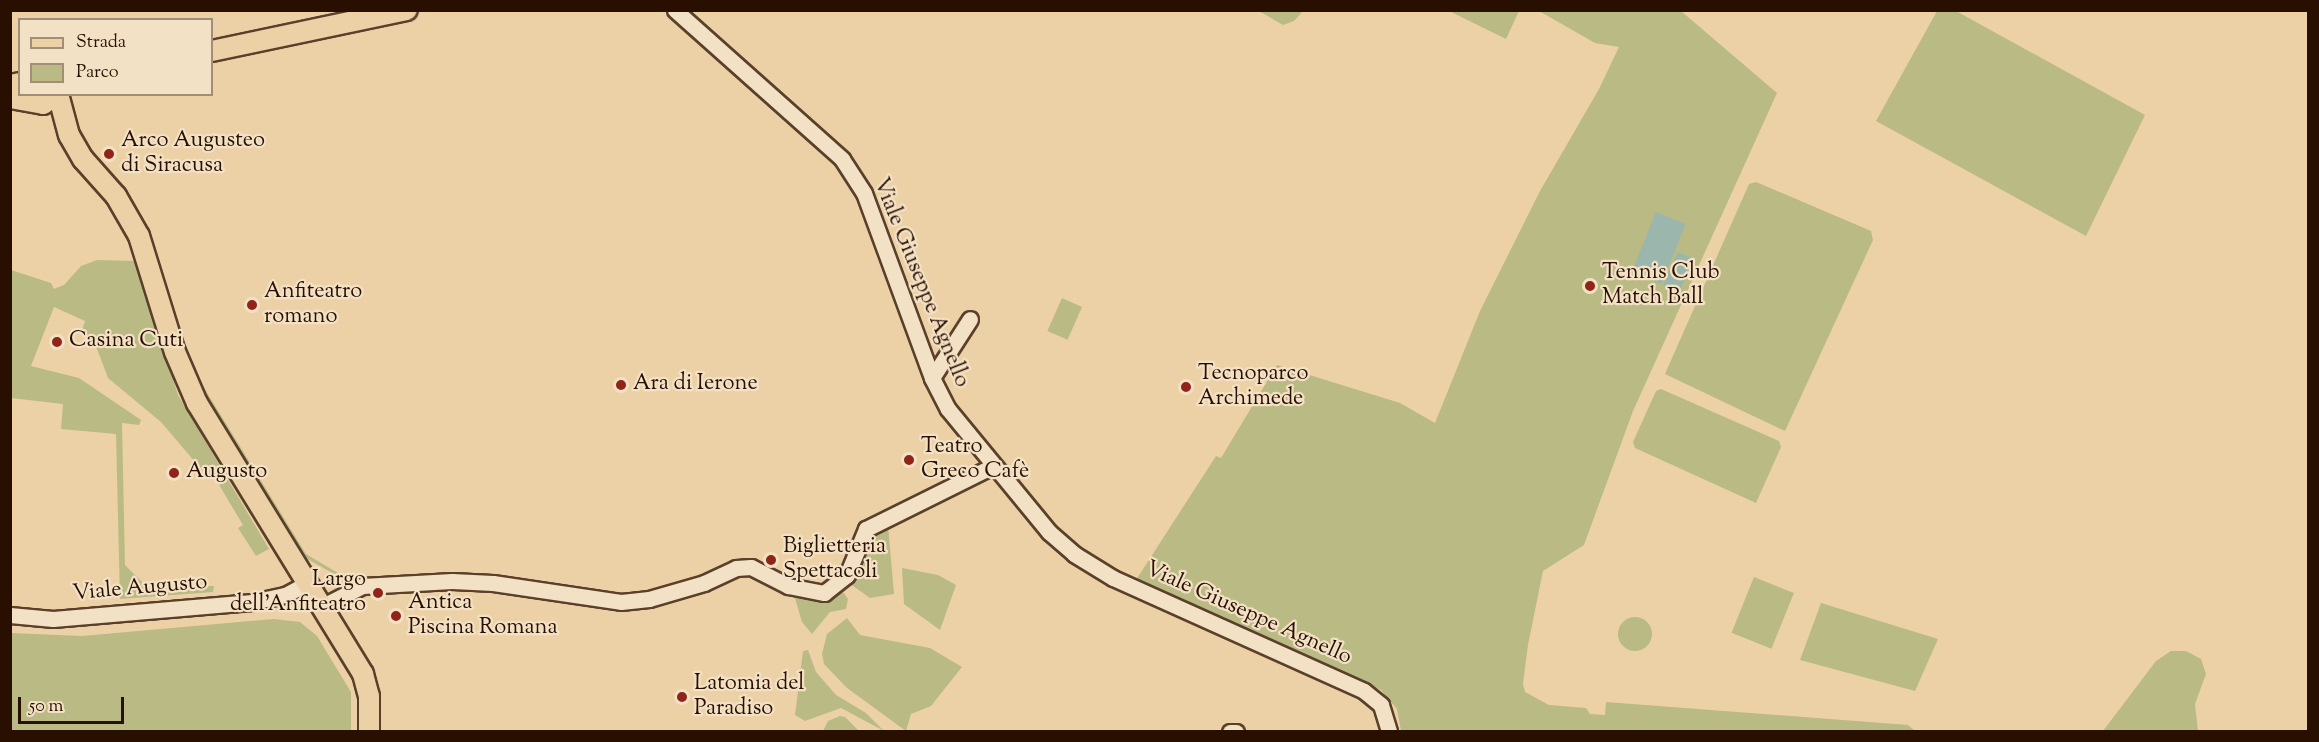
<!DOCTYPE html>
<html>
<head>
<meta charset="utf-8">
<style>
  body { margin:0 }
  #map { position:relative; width:2319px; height:742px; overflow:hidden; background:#ecd1a6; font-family:"Sorts Mill Goudy",serif }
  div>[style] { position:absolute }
  .green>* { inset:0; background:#baba84; transform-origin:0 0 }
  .round { border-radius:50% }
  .water>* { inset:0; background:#9ab6ad; transform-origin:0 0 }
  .roads { filter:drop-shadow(2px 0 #5a402a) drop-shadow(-2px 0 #5a402a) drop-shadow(0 2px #5a402a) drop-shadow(0 -2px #5a402a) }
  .minor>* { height:15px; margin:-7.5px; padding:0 7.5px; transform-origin:7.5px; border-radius:7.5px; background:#f3e1c5 }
  .major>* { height:20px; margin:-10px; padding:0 10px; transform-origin:10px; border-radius:10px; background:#ecd1a6 }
  .dots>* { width:16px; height:16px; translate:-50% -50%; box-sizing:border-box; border:3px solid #f3e1c5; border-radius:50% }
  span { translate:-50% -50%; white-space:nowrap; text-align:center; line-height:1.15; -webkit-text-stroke:4.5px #f3e1c5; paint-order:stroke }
  .poi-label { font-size:22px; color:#290f00 }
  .left { translate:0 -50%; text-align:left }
  .right { translate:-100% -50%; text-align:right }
  .street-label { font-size:22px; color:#290f00 }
  .frame { position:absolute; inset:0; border:12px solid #290f00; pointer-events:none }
  .legend { position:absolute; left:18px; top:18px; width:195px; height:78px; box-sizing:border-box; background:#f3e1c5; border:2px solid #a28d76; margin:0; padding:8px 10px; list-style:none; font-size:18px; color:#290f00 }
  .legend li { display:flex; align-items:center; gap:12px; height:30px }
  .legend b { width:30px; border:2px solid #a28d76 }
  .scale { position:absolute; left:18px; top:697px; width:106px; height:27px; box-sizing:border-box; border:3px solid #290f00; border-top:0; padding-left:8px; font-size:18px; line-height:21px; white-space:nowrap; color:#290f00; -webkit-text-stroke:4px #f3e1c5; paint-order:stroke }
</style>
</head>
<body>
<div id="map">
  <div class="green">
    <div style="clip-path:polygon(1259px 11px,1303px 11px,1294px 21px,1283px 25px)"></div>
    <div style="clip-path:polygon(1449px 11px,1519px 11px,1506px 39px)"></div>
    <div style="clip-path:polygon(1539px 11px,1681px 11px,1777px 93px,1633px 411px,1584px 545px,1543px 571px,1528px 645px,1523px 684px,1525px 692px,1549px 705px,1586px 708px,1590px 714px,1605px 715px,1606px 702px,1908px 725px,1915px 731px,1401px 731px,1397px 709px,1381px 690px,1136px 580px,1216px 456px,1221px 458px,1277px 365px,1400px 403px,1435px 423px,1480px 311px,1540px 191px,1599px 89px,1619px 47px,1595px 43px)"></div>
    <div style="clip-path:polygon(1937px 11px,1956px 11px,2145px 115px,2086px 236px,1876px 121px)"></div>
    <div style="clip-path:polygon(1756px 182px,1871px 231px,1873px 240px,1785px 431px,1665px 374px,1749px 184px)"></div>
    <div style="clip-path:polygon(97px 260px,136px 261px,178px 395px,269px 549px,256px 556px,238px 528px,243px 525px,212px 473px,207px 476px,161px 422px,108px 378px,93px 338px,81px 334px,85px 321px,54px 307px,31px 366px,79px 378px,141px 420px,139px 425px,122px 423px,125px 565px,149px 589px,214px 586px,213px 592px,120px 599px,116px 434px,61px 429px,63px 404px,11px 398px,11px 270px,51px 283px,54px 289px,64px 285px,81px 266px)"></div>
    <div style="left:1062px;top:298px;width:22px;height:36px;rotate:24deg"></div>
    <div style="clip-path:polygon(190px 365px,306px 554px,343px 576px,362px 580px,343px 579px,304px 557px,203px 395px)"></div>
    <div style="clip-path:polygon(1661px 389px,1779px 441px,1781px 447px,1756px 503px,1635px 448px,1633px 442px,1656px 391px)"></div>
    <div style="clip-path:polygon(888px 525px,894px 594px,870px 598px,849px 583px,862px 560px,869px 532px)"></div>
    <div style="clip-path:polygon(902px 568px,938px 575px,956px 585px,940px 630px,904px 604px)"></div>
    <div style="left:1754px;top:577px;width:43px;height:60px;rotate:22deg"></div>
    <div style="clip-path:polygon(843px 592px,848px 599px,846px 609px,830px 612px,812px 634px,802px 622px,795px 598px,799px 594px,823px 601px)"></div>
    <div style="clip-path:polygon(1821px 603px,1938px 639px,1915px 691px,1800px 660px)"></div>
    <div class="round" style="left:1618px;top:617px;width:34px;height:34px"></div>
    <div style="clip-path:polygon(847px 618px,860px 635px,930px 648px,962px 667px,931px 706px,911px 714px,906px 731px,847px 688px,824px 664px,822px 654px,827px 634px)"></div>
    <div style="clip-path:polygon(274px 619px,300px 622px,317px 636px,351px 692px,351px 731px,11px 731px,11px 633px,82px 636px)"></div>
    <div style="clip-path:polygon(808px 650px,816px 672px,836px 695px,866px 713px,884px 731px,841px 708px,805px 721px,795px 715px,803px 651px)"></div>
    <div style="clip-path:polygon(2171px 651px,2186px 651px,2201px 659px,2206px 674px,2195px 704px,2198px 731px,2103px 731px,2156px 661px)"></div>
    <div style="clip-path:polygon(840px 716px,845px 717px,859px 731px,823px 731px,828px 721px)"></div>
  </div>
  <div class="water">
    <div style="left:1656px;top:212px;width:32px;height:65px;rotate:22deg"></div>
    <div style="left:1678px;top:252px;width:17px;height:37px;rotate:24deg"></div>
  </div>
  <div class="roads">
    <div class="minor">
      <div style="left:675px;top:10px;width:224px;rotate:41.7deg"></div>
      <div style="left:842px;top:159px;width:40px;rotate:57.1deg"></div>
      <div style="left:864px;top:193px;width:197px;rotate:69.8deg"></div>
      <div style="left:932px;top:378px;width:35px;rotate:63deg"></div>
      <div style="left:948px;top:409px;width:159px;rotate:50.6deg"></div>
      <div style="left:1049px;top:532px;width:33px;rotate:41deg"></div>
      <div style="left:1074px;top:554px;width:46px;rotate:31.6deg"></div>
      <div style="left:1113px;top:578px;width:275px;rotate:24.2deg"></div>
      <div style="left:1364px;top:691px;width:22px;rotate:39deg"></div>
      <div style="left:1381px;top:705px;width:28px;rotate:73deg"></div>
      <div style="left:932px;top:378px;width:70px;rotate:-57.2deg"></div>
      <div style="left:323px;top:606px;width:44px;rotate:-27.1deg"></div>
      <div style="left:362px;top:586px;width:90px;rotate:-3.2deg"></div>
      <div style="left:452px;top:581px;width:41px;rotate:2.8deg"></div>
      <div style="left:493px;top:583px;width:129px;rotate:8.4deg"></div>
      <div style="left:621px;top:602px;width:28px;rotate:-6deg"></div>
      <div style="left:649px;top:599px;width:57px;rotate:-16.2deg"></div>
      <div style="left:704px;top:583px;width:35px;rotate:-25deg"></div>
      <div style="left:736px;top:568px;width:15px;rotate:-4deg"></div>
      <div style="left:751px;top:567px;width:42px;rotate:27.2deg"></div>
      <div style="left:788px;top:586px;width:37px;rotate:11deg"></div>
      <div style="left:824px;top:593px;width:29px;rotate:-38deg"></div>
      <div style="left:847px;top:575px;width:50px;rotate:-67.6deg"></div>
      <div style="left:866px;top:529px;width:142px;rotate:-26.4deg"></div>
      <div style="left:10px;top:615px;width:43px;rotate:5.3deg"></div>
      <div style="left:53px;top:619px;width:200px;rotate:-4.9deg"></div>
      <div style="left:252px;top:602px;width:34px;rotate:-12deg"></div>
      <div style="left:285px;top:595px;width:26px;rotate:-28deg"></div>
      <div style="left:1230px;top:732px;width:6px"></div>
    </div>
    <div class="major">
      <div style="left:212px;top:51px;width:199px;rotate:-11.9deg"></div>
      <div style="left:10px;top:85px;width:10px;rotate:-11deg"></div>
      <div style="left:58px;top:94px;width:42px;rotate:75deg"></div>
      <div style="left:69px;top:135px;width:28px;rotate:60deg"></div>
      <div style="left:83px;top:159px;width:50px;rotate:48.3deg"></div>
      <div style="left:116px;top:196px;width:46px;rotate:60.1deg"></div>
      <div style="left:139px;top:236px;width:121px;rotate:72.8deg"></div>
      <div style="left:175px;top:352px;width:56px;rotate:66.7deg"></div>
      <div style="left:197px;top:403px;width:318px;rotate:58.5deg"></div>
      <div style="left:363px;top:674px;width:23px;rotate:75deg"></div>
      <div style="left:369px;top:696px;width:36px;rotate:90deg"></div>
      <div style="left:10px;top:98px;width:34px;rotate:10deg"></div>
      <div style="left:43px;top:104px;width:18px;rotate:-34deg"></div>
    </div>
  </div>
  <div class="dots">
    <div style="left:109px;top:154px;background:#8f2418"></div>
    <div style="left:1590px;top:286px;background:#8f2418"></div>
    <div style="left:252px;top:305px;background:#8f2418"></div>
    <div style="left:57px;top:342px;background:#8f2418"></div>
    <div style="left:621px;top:385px;background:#8f2418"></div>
    <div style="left:1186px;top:387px;background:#8f2418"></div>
    <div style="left:909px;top:460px;background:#8f2418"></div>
    <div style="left:174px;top:473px;background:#8f2418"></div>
    <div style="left:771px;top:560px;background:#8f2418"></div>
    <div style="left:378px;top:593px;background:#8f2418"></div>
    <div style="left:396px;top:616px;background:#8f2418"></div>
    <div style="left:682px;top:697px;background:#8f2418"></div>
  </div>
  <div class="poi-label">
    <span class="left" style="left:121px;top:154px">Arco Augusteo<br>di Siracusa</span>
    <span class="left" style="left:1602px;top:286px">Tennis Club<br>Match Ball</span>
    <span class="left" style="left:264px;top:305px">Anfiteatro<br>romano</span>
    <span class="left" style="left:69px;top:342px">Casina Cuti</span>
    <span class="left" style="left:1198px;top:387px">Tecnoparco<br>Archimede</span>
    <span class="left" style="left:633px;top:385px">Ara di Ierone</span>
    <span class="left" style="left:921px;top:460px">Teatro<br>Greco Cafè</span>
    <span class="left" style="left:186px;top:473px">Augusto</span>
    <span class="left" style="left:783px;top:560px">Biglietteria<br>Spettacoli</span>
    <span class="right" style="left:366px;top:593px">Largo<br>dell'Anfiteatro</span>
    <span class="left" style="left:408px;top:616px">Antica<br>Piscina Romana</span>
    <span class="left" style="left:694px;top:697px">Latomia del<br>Paradiso</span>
  </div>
  <div class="street-label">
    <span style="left:920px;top:283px;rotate:68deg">Viale Giuseppe Agnello</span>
    <span style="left:140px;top:589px;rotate:-5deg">Viale Augusto</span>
    <span style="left:1248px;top:614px;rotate:24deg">Viale Giuseppe Agnello</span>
  </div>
  <div class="frame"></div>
  <ul class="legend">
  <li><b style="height:8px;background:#ecd1a6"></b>Strada</li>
  <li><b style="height:16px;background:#baba84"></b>Parco</li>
  </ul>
  <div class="scale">50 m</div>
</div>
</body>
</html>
